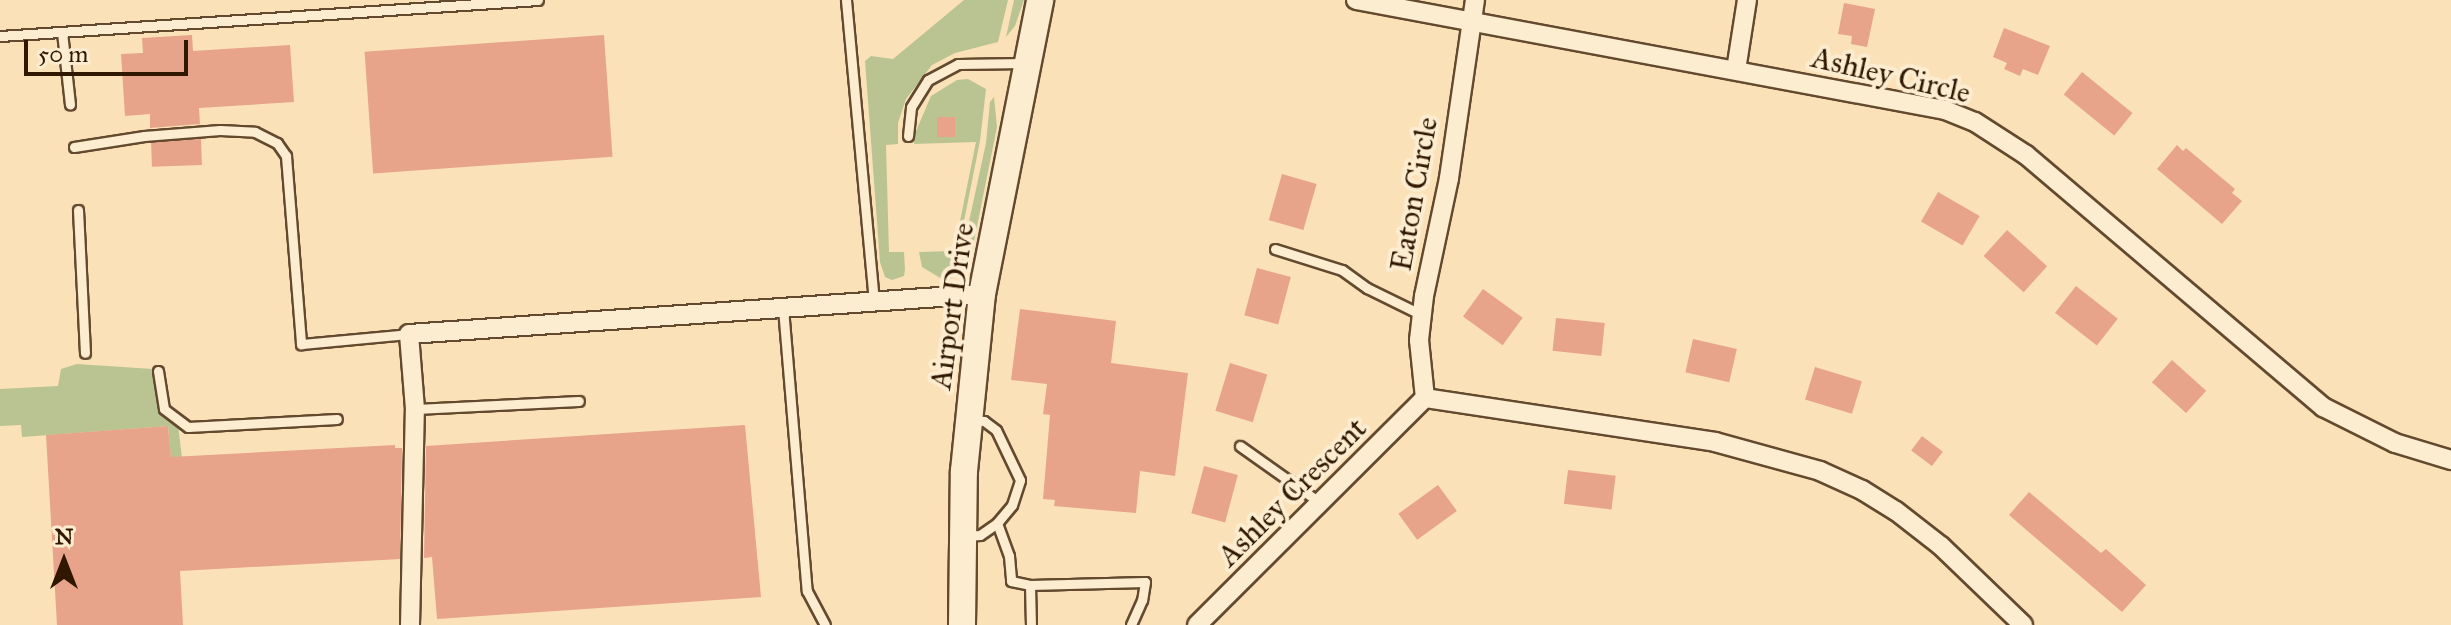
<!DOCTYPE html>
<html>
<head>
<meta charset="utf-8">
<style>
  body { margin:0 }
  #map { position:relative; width:2451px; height:625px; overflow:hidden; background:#fbe1b7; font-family:"IM FELL Great Primer",serif }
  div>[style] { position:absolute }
  .green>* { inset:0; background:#bac492 }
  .building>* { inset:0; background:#e7a48a; transform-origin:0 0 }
  .roads { filter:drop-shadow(2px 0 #634a2e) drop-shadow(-2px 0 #634a2e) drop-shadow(0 2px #634a2e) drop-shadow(0 -2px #634a2e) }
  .lane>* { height:9px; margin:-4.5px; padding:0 4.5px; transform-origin:4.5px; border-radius:4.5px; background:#fcecd0 }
  .street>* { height:18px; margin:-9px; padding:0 9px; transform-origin:9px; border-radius:9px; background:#fcecd0 }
  .secondary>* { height:26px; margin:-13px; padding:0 13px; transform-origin:13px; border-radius:13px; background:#fcecd0 }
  span { translate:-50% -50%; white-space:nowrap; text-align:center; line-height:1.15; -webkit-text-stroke:8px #fcecd0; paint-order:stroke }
  .street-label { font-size:30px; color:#301800 }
  .north { position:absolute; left:24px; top:521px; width:80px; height:80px; -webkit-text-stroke:6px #fcecd0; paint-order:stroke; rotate:0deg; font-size:22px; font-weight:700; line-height:32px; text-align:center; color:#301800 }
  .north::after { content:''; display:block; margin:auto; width:28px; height:36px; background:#301800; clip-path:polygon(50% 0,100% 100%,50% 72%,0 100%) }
  .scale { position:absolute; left:24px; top:40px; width:164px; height:36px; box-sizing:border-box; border:4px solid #301800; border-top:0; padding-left:10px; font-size:24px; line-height:28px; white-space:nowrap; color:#301800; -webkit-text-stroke:6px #fcecd0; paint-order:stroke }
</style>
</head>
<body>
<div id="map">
  <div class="green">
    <div style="clip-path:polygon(964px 0,1008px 0,998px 42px,955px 53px,932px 65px,906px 99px,898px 123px,898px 144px,886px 145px,889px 252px,904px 252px,905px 270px,904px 276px,892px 280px,885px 277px,880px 262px,865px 61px,871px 56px,893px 59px)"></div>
    <div style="clip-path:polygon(1014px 0,1024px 0,1015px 26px,1006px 37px)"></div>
    <div style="clip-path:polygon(968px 79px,986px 89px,980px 141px,954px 271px,951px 279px,942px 279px,922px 267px,919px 252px,954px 251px,976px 142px,914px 144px,916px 131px,931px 96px,957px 80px)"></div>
    <div style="clip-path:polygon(994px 97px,997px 127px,971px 256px,962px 273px,959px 268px,986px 143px,990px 102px)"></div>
    <div style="clip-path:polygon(77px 364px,153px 369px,158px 374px,161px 397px,178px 425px,182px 458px,171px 458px,168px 426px,22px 437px,21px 425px,0 426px,0 389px,58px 386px,61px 369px)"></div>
  </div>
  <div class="building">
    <div style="clip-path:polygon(1844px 3px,1875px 9px,1867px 47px,1851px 44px,1852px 36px,1838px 34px)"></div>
    <div style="clip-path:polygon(2004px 28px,2050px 46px,2038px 75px,2023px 69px,2020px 76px,2004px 69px,2007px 63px,1993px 57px)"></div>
    <div style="clip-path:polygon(192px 35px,193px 51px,290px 45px,294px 102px,199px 108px,200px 124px,150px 128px,150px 114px,125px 116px,121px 54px,143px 53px,142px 38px)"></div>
    <div style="left:604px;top:35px;width:122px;height:240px;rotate:86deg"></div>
    <div style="left:2082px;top:72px;width:65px;height:29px;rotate:39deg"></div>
    <div style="left:937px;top:117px;width:18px;height:20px"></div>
    <div style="left:201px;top:139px;width:26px;height:50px;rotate:88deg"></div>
    <div style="clip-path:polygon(2177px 145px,2183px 151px,2186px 148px,2235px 189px,2232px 193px,2242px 201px,2222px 224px,2157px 169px)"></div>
    <div style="left:1282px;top:174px;width:36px;height:48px;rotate:16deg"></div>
    <div style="left:1938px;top:192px;width:48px;height:34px;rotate:30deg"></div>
    <div style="left:2007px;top:230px;width:54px;height:35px;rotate:42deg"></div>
    <div style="left:1257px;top:268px;width:35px;height:49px;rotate:15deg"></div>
    <div style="left:2076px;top:286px;width:53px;height:34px;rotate:38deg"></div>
    <div style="left:1483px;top:289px;width:49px;height:34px;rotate:36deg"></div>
    <div style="clip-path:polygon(1020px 309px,1116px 321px,1111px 363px,1188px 373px,1175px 476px,1140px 471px,1136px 513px,1054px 506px,1055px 500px,1043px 499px,1050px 415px,1043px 414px,1047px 384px,1011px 380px)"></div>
    <div style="left:1556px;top:318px;width:49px;height:33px;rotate:6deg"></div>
    <div style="left:1693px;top:339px;width:45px;height:34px;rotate:13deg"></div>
    <div style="left:2172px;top:360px;width:46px;height:30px;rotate:42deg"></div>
    <div style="left:1230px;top:363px;width:39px;height:50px;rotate:17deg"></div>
    <div style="left:1815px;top:367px;width:49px;height:34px;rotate:17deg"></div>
    <div style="clip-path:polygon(745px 425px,761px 597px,437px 619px,432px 557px,424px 558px,426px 446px)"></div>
    <div style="clip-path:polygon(168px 426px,171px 457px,395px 445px,395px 448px,402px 448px,400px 559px,180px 571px,183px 625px,57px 625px,46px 435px)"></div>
    <div style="left:1922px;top:436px;width:26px;height:18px;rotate:37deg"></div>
    <div style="left:1204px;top:466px;width:35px;height:49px;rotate:15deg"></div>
    <div style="left:1568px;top:470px;width:48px;height:34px;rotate:7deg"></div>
    <div style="left:1438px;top:485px;width:32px;height:49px;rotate:54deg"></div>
    <div style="clip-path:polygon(2029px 492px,2101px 553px,2106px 549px,2146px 585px,2122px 612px,2009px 515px)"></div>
  </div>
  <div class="roads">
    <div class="lane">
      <div style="left:846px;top:0;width:303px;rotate:84.7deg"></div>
      <div style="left:62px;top:32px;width:73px;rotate:83.7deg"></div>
      <div style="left:0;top:36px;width:539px;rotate:-3.83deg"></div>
      <div style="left:908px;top:136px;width:29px;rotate:-84deg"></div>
      <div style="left:911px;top:107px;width:32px;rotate:-58deg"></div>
      <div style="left:928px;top:80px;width:34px;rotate:-28deg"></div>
      <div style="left:958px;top:64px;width:66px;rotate:-0.9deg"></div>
      <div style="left:74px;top:147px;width:71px;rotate:-8.9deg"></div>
      <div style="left:144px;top:136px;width:76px;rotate:-4.5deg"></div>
      <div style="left:220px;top:130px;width:35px;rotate:3deg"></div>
      <div style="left:255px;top:132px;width:25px;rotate:27deg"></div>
      <div style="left:277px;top:143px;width:16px;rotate:55deg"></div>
      <div style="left:286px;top:156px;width:189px;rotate:85.4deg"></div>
      <div style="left:301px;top:344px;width:108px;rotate:-5.3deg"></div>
      <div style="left:78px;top:210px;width:143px;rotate:87.2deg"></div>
      <div style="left:1275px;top:249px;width:70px;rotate:17.4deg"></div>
      <div style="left:1342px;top:270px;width:31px;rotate:36deg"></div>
      <div style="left:1367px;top:288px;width:61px;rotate:26.1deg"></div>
      <div style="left:783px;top:308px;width:284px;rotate:85.2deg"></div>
      <div style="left:807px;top:591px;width:38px;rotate:62deg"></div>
      <div style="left:158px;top:371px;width:38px;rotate:81deg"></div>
      <div style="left:164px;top:409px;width:30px;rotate:37deg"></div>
      <div style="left:188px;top:427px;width:149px;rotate:-3.1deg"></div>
      <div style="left:415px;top:409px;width:164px;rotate:-2.8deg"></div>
      <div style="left:1240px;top:446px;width:97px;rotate:35.3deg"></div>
      <div style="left:997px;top:523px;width:35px;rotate:70deg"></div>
      <div style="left:1009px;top:556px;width:25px;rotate:85deg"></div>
      <div style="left:1011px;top:581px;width:19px;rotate:12deg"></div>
      <div style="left:1030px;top:585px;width:40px;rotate:88.6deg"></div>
      <div style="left:966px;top:536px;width:14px;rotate:-4deg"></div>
      <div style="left:980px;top:535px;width:21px;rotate:-35deg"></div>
      <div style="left:997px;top:523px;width:23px;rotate:-50deg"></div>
      <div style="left:1012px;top:505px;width:26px;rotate:-72deg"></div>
      <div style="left:1020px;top:480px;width:55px;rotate:-115.6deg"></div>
      <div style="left:996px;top:430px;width:15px;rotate:-143deg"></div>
      <div style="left:984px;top:421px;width:13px;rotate:-176deg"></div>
      <div style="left:1030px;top:585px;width:115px;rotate:-1.5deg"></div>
      <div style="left:1145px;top:582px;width:18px;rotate:99deg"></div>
      <div style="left:1142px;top:600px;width:27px;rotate:114deg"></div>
    </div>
    <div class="street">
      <div style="left:1356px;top:0;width:599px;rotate:10.58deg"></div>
      <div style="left:1945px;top:110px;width:32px;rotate:22deg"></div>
      <div style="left:1975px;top:122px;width:61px;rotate:32.9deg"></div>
      <div style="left:2026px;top:155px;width:390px;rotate:40.3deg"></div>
      <div style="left:2323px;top:407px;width:80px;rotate:26.6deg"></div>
      <div style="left:2395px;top:443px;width:59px;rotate:16.9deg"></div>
      <div style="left:1736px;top:70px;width:71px;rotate:-81.1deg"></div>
      <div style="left:1425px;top:398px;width:293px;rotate:8.6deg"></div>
      <div style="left:1715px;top:442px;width:109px;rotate:15.4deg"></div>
      <div style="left:1820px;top:471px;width:46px;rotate:24.3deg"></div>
      <div style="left:1862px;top:490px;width:40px;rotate:32deg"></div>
      <div style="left:1896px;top:511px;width:57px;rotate:37.9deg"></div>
      <div style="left:1941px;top:546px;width:114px;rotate:43.9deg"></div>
      <div style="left:1425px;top:398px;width:58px;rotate:-95.9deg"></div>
      <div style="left:1419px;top:340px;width:44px;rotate:-83.5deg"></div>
      <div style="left:1424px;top:296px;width:121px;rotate:-78deg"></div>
      <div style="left:1449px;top:178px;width:180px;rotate:-81.7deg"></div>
      <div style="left:410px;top:625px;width:216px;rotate:-88.7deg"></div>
      <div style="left:415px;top:409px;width:75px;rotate:-94.6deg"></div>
      <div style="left:409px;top:334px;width:574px;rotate:-3.99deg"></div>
      <div style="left:1197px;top:625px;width:322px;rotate:-44.9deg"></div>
    </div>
    <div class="secondary">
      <div style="left:962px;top:625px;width:154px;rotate:-89.3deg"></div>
      <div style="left:964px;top:471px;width:178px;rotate:-84.2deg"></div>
      <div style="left:982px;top:294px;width:300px;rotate:-78.8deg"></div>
    </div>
  </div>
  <div class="street-label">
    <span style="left:1891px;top:75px;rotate:13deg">Ashley Circle</span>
    <span style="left:1414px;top:194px;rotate:-80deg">Eaton Circle</span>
    <span style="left:952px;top:306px;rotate:-82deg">Airport Drive</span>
    <span style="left:1292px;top:492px;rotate:-45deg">Ashley Crescent</span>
  </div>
  <div class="north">N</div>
  <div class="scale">50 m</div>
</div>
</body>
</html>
